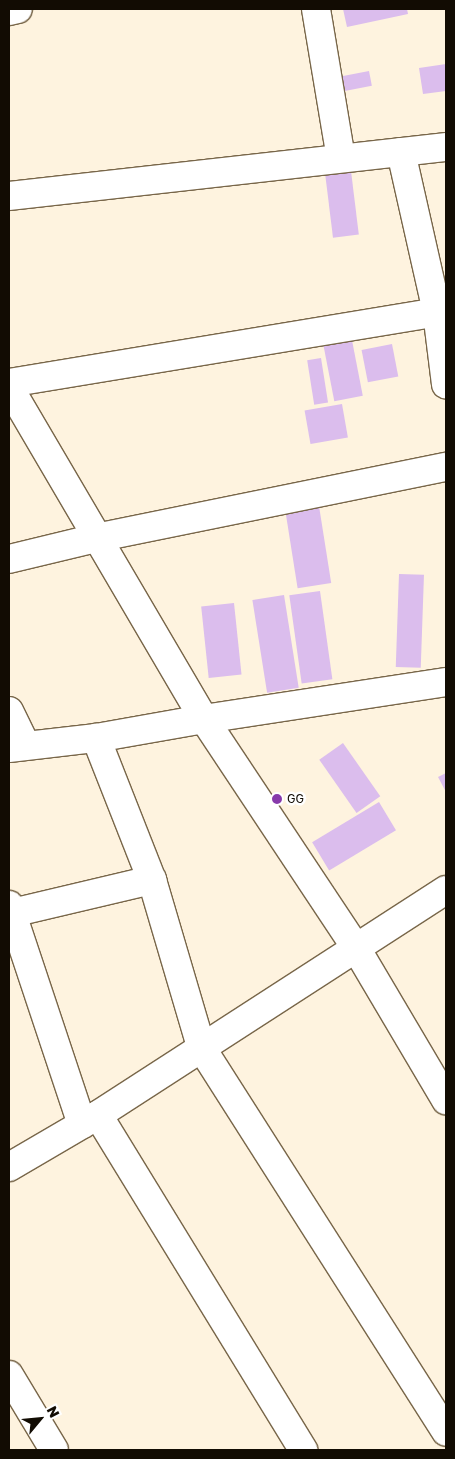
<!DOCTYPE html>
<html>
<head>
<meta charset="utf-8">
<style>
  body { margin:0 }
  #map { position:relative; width:455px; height:1459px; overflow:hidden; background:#fef3df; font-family:"Golos Text",sans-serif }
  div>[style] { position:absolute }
  .building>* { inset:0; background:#dbbded; transform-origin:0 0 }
  .roads { filter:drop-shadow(1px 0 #786649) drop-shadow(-1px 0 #786649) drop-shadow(0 1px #786649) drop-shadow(0 -1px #786649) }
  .minor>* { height:28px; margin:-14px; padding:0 14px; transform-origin:14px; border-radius:14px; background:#fff }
  .dots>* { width:14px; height:14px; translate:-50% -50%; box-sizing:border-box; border:2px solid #fff; border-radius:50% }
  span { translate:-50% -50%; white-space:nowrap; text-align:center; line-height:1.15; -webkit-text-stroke:5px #fff; paint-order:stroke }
  .poi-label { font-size:12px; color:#120c03 }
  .left { translate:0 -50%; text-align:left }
  .frame { position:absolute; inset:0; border:10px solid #120c03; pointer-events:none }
  .north { position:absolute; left:15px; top:1394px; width:50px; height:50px; -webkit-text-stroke:4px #fff; paint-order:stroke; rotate:62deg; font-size:14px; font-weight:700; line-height:20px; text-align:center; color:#120c03 }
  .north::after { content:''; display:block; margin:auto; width:18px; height:22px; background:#120c03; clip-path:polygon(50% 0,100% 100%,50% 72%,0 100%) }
</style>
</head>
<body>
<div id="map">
  <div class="building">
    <div style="clip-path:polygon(343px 9px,407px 9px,408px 14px,347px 27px)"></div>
    <div style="clip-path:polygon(446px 64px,446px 91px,423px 94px,419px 68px)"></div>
    <div style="left:369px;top:71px;width:15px;height:29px;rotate:79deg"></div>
    <div style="left:351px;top:171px;width:64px;height:26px;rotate:83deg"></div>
    <div style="left:350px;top:330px;width:67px;height:29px;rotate:79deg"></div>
    <div style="left:392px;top:344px;width:33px;height:31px;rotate:79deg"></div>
    <div style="left:321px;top:358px;width:45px;height:14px;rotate:81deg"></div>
    <div style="left:342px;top:404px;width:34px;height:38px;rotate:80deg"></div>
    <div style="left:319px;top:506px;width:78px;height:34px;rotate:81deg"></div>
    <div style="left:399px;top:574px;width:25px;height:93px;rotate:2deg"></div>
    <div style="left:320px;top:591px;width:89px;height:31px;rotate:82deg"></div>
    <div style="left:284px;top:595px;width:94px;height:32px;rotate:81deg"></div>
    <div style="left:234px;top:603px;width:72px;height:33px;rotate:84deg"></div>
    <div style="left:343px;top:743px;width:65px;height:29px;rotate:55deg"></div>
    <div style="clip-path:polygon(446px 773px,446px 792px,438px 777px)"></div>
    <div style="left:379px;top:802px;width:33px;height:78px;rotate:59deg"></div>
  </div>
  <div class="roads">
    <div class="minor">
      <div style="left:316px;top:9px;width:151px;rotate:80.5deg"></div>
      <div style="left:9px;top:11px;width:9px;rotate:-13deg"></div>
      <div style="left:401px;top:152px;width:164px;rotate:77.3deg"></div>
      <div style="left:437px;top:312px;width:73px;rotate:82.9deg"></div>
      <div style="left:9px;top:196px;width:440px;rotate:-6.4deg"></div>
      <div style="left:9px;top:383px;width:434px;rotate:-9.4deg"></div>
      <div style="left:9px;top:387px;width:385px;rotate:59.6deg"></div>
      <div style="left:204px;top:719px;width:275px;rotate:56.4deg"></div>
      <div style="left:356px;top:948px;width:177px;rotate:59.4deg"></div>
      <div style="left:9px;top:559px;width:89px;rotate:-13.6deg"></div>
      <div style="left:96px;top:538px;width:357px;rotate:-11.5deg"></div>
      <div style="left:9px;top:711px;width:37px;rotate:64deg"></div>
      <div style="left:96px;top:738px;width:153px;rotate:68.5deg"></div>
      <div style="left:152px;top:880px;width:174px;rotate:73.6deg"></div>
      <div style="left:201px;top:1047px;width:456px;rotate:57.5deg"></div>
      <div style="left:9px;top:748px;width:88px;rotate:-6.6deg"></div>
      <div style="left:96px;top:738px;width:110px;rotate:-10deg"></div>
      <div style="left:204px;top:719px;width:245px;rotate:-8.7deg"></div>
      <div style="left:9px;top:905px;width:231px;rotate:71.6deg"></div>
      <div style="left:12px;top:913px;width:144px;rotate:-13.3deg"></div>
      <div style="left:98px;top:1115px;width:393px;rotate:58.5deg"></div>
      <div style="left:9px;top:1167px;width:103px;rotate:-30.3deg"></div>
      <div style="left:98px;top:1115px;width:414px;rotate:-32.9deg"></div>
      <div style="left:9px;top:1375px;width:87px;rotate:59deg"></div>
    </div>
  </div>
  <div class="dots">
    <div style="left:277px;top:799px;background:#873aab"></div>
  </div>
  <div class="poi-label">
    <span class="left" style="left:287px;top:799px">GG</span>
  </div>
  <div class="frame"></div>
  <div class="north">N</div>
</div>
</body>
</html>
